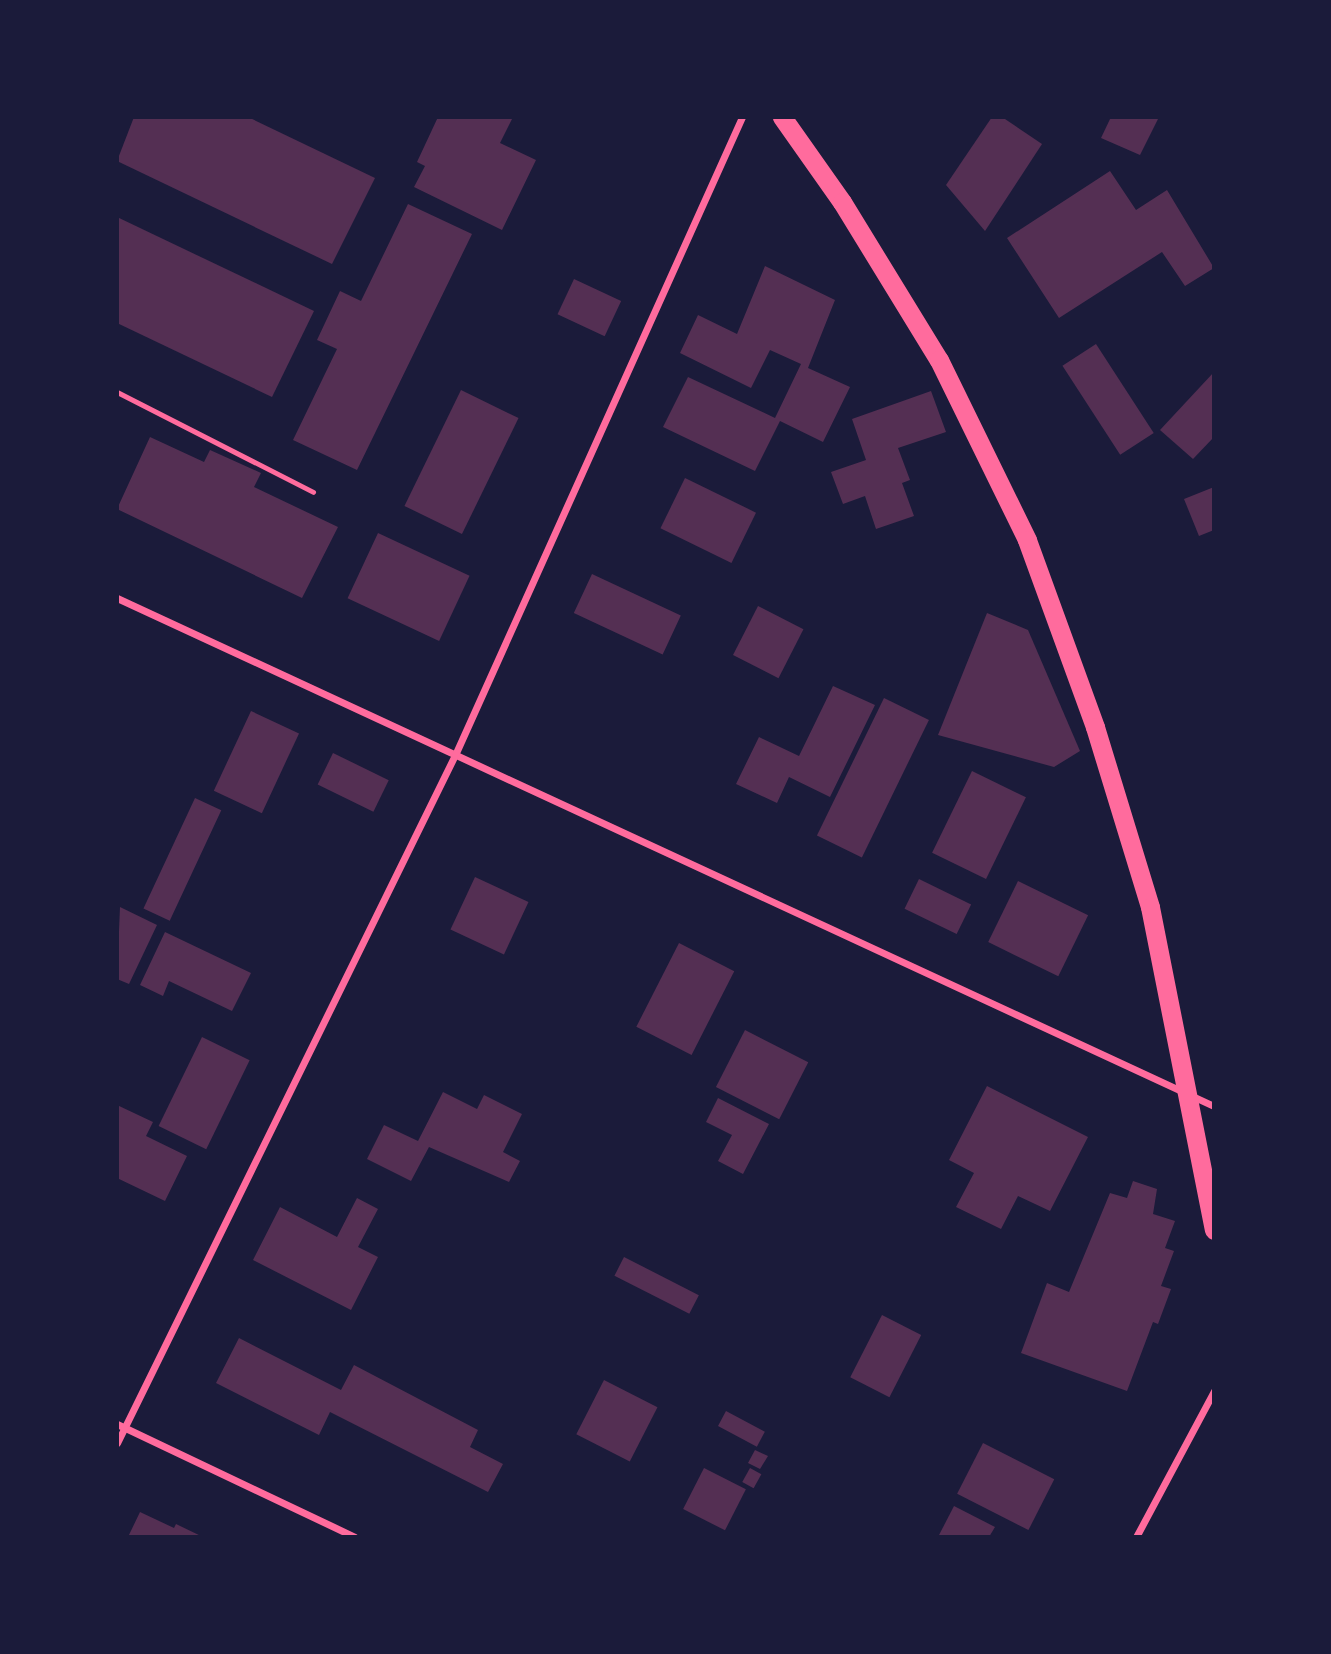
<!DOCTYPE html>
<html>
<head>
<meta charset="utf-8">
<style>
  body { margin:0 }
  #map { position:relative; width:1331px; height:1654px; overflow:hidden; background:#1b1b3a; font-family:"Noto Sans",sans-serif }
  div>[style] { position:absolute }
  .building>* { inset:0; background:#542f53; transform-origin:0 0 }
  .service>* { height:5px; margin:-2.5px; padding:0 2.5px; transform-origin:2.5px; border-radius:2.5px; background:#ff6b9d }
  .minor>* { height:7px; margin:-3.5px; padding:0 3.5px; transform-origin:3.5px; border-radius:3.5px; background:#ff6b9d }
  .trunk>* { height:19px; margin:-9.5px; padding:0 9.5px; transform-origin:9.5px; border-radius:9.5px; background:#ff6b9d }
  span { translate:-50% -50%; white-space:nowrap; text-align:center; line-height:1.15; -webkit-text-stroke:5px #1b1b3a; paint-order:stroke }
  .frame { position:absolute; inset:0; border:119px solid #1b1b3a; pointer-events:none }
</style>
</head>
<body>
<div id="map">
  <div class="building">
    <div style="clip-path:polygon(134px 117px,248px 117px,375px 178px,332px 264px,117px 161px)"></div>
    <div style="clip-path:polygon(438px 117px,513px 117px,500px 143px,536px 160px,502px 230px,414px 187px,425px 166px,417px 162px)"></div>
    <div style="clip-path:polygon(992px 117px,1002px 117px,1042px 144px,985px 231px,946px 185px)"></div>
    <div style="clip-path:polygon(1111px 117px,1159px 117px,1140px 155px,1101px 138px)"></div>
    <div style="clip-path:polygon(1110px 171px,1136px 210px,1167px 190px,1214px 268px,1185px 286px,1162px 252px,1059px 318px,1007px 238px)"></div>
    <div style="clip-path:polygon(408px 204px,472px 234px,357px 470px,293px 440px,337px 349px,317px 340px,340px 291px,361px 301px)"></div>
    <div style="clip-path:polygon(117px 217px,314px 311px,272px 397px,117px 323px)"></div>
    <div style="clip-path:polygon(765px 266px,835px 300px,808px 368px,850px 387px,823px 442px,780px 421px,755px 471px,663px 427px,688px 377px,775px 418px,801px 364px,770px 350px,751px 388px,680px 353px,698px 315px,737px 334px)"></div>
    <div style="left:574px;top:279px;width:52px;height:39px;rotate:25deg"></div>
    <div style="left:1096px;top:344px;width:106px;height:40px;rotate:57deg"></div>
    <div style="clip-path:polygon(1214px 372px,1214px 437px,1193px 459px,1160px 430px)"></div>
    <div style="left:461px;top:390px;width:64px;height:129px;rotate:26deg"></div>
    <div style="clip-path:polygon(931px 391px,946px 432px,898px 448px,910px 480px,902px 483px,914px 516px,876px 529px,865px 496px,843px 504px,831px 472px,866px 460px,852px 419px)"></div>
    <div style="clip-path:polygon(150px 437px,204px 462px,210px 450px,261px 473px,254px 487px,338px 527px,302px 598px,117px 509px)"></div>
    <div style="left:685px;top:478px;width:79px;height:56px;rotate:26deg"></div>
    <div style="clip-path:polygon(1214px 487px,1214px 530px,1199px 536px,1184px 499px)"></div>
    <div style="left:378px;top:533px;width:101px;height:72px;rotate:25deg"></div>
    <div style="left:592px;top:574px;width:98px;height:43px;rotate:25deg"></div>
    <div style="left:758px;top:606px;width:51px;height:55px;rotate:27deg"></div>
    <div style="clip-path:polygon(987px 613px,1028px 630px,1080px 751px,1054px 767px,938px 735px)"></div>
    <div style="clip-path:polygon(833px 686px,875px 705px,830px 797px,789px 777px,777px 803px,736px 784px,759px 737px,799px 756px)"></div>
    <div style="left:884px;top:698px;width:50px;height:153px;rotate:26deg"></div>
    <div style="left:251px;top:711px;width:53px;height:88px;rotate:25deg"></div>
    <div style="left:333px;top:753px;width:62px;height:35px;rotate:26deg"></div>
    <div style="left:972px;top:771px;width:60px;height:91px;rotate:26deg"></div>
    <div style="left:195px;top:798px;width:29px;height:122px;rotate:25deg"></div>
    <div style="left:475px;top:877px;width:59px;height:58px;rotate:25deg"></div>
    <div style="left:919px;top:879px;width:58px;height:33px;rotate:26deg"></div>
    <div style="left:1018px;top:881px;width:78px;height:68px;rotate:26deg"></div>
    <div style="clip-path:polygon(120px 907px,157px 925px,129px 984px,117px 979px)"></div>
    <div style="clip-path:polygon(165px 932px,251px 973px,232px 1011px,169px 981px,163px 996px,140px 985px)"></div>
    <div style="left:679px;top:943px;width:62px;height:94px;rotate:27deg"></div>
    <div style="left:745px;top:1030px;width:71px;height:64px;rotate:27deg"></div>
    <div style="left:202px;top:1037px;width:53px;height:99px;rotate:26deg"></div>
    <div style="clip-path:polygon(987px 1086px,1088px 1137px,1050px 1211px,1018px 1196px,1001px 1229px,956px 1207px,974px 1173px,949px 1160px)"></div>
    <div style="clip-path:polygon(443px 1092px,477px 1109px,484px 1095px,522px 1114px,503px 1152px,520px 1161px,509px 1182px,429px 1147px,411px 1181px,367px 1159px,384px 1125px,418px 1141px)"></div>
    <div style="clip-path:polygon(718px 1098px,769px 1124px,743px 1174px,718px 1161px,732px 1135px,706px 1122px)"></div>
    <div style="clip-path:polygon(117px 1105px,153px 1122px,146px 1136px,187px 1156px,165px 1201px,117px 1178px)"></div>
    <div style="clip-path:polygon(1133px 1181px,1157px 1189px,1153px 1214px,1175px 1221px,1165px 1248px,1174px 1251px,1161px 1286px,1171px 1289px,1158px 1324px,1153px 1322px,1127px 1391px,1021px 1353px,1047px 1283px,1069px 1292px,1110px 1193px,1127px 1198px)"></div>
    <div style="clip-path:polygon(357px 1198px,378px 1209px,358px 1247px,378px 1257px,351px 1310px,253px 1260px,280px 1207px,337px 1237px)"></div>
    <div style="left:624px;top:1257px;width:84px;height:21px;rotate:27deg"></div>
    <div style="left:882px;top:1315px;width:44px;height:70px;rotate:27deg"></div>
    <div style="clip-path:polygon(239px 1338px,341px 1390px,354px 1365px,478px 1430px,470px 1447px,503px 1464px,488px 1492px,330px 1412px,319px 1435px,216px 1383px)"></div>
    <div style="left:604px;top:1380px;width:60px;height:61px;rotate:27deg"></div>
    <div style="left:726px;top:1411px;width:44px;height:17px;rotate:28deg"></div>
    <div style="left:983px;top:1443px;width:80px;height:57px;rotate:27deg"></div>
    <div style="clip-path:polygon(755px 1450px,768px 1456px,760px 1469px,748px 1463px)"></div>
    <div style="left:704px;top:1468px;width:47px;height:46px;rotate:27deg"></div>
    <div style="left:750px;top:1468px;width:13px;height:16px;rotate:29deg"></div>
    <div style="clip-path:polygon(954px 1506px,995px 1527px,989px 1537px,938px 1537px)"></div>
    <div style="clip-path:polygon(140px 1512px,174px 1528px,176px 1524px,203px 1537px,128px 1537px)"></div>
  </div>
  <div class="service">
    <div style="left:117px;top:392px;width:220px;rotate:27deg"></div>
  </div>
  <div class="minor">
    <div style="left:117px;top:598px;width:1209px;rotate:24.85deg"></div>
    <div style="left:117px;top:1424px;width:263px;rotate:25.4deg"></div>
    <div style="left:117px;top:1443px;width:767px;rotate:-63.84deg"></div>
    <div style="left:455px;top:755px;width:700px;rotate:-65.78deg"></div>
    <div style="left:1136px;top:1537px;width:166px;rotate:-61.9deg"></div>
  </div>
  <div class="trunk">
    <div style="left:782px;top:117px;width:104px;rotate:54.8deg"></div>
    <div style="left:842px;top:202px;width:185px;rotate:58.5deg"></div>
    <div style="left:939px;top:360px;width:200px;rotate:63.9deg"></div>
    <div style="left:1027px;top:540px;width:199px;rotate:70deg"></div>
    <div style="left:1095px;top:727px;width:188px;rotate:73deg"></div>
    <div style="left:1150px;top:907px;width:329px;rotate:78.8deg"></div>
  </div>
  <div class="frame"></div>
</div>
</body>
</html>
